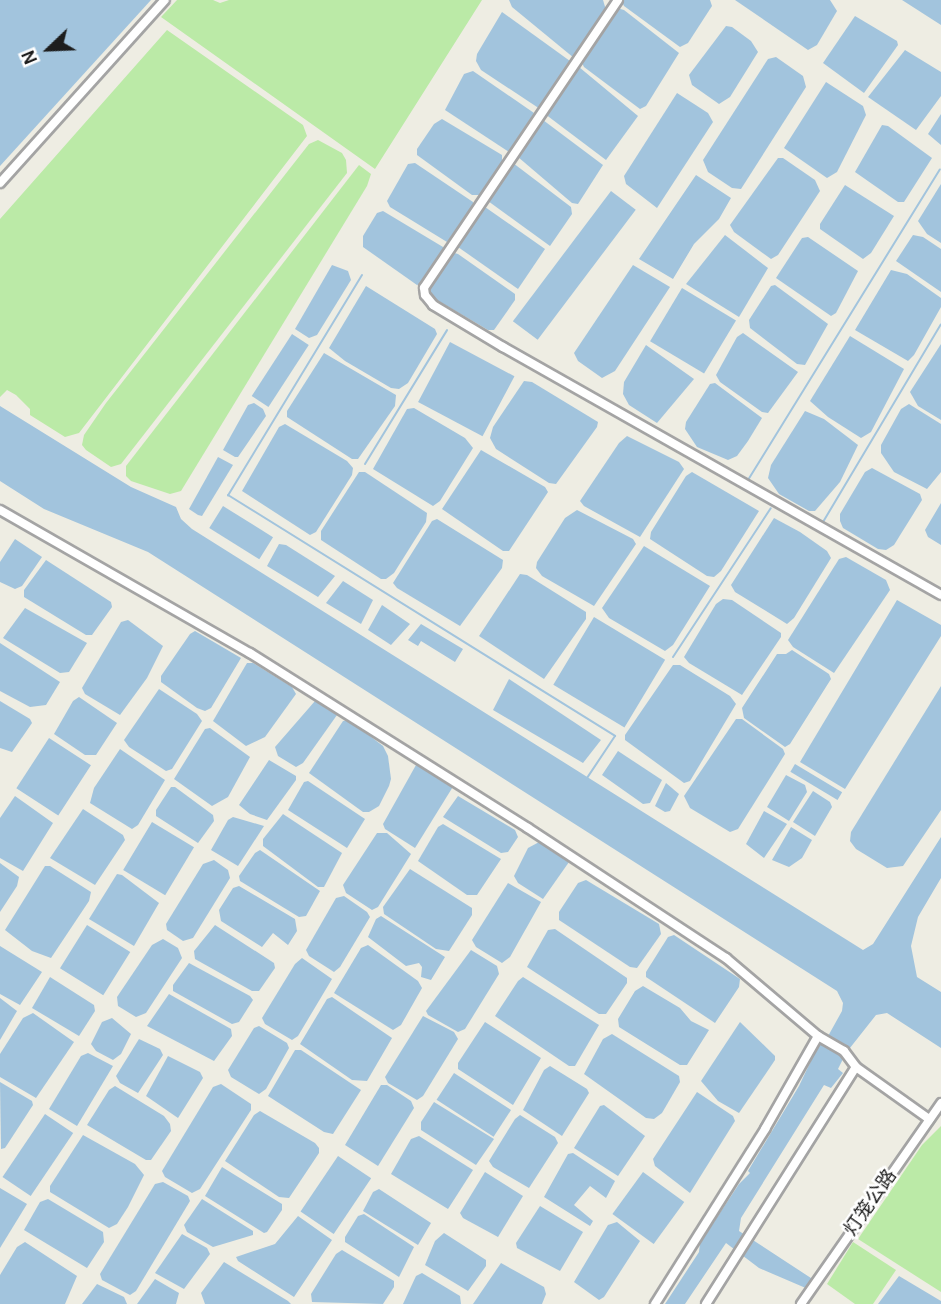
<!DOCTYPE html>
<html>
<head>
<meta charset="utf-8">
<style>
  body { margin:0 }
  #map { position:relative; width:941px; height:1304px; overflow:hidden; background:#eeede3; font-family:Karla,"Noto Sans SC",sans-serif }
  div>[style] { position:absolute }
  .grass>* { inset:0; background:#bbeaa7 }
  .water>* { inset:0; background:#a2c4dd; transform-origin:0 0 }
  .stream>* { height:2px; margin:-1px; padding:0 1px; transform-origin:1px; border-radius:1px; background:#a2c4dd }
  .roads { filter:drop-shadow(2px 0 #a4a4a4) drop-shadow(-2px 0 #a4a4a4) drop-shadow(0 2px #a4a4a4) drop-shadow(0 -2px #a4a4a4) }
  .minor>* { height:8px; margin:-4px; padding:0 4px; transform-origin:4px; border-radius:4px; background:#fff }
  span { translate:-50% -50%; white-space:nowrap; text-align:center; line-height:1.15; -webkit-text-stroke:5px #fff; paint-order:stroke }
  .street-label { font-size:19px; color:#1d1d1d }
  .north { position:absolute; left:14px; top:14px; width:70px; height:70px; -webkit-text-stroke:5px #fff; paint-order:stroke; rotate:247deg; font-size:19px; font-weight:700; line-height:28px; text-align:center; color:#1d1d1d }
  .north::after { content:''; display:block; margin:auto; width:24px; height:32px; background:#1d1d1d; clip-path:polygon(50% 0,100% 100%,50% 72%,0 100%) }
</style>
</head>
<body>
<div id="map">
  <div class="grass">
    <div style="clip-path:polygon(177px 0,213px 0,220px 3px,229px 0,482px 0,375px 169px,161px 17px)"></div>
    <div style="clip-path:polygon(167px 30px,303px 125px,307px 136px,79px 433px,65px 437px,30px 415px,30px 409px,16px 395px,7px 390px,0 397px,0 219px)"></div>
    <div style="clip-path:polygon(318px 140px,342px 153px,346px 160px,347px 173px,121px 464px,111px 467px,86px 450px,82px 445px,84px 435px,106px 403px,309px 144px)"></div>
    <div style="clip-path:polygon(359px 165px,371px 174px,367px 186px,181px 491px,170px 494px,131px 481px,126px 476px,126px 466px)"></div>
    <div style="clip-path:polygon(941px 1126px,941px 1292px,858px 1239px,922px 1145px)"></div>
    <div style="clip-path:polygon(853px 1242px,896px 1270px,873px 1304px,855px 1304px,827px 1284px)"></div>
  </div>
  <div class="water">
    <div style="clip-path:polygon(0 0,151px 0,0 166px)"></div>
    <div style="clip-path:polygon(509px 0,603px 0,606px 10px,574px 58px,512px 7px)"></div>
    <div style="clip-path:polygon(621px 0,710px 0,712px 6px,688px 43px,680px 47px,624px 6px)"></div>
    <div style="clip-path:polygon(735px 0,830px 0,837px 11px,817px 45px,808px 50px)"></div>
    <div style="clip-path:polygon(902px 0,941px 0,941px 25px)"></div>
    <div style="clip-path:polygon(617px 8px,624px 10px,679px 53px,646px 106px,640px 109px,584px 67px,581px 61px)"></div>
    <div style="clip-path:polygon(502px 12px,570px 61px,540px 109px,481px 70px,476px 61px,477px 54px)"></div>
    <div style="clip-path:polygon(855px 16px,897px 41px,898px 45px,864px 93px,823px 63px)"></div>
    <div style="clip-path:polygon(726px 26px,732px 27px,751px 41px,758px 52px,730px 97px,719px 104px,692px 85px,689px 75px)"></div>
    <div style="clip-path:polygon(905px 50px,941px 72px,941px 96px,916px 130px,868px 97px)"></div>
    <div style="clip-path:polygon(776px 57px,803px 76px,806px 87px,741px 189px,732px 188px,708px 172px,703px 160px,768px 59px)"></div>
    <div style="clip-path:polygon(579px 67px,638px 116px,606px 160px,545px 114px,575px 68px)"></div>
    <div style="clip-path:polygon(473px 71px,534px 113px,509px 152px,445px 110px,464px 74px)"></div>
    <div style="clip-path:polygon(826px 82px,863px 106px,866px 115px,837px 172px,827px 178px,784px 148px)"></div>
    <div style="clip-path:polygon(677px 93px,708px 113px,713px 122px,657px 208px,626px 184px,624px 176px)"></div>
    <div style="clip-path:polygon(941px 114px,941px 145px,928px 134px)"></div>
    <div style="clip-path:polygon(442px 119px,502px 155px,502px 162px,480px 195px,472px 195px,417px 155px,417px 149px,434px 124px)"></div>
    <div style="clip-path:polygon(543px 120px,603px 165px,578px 204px,572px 203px,518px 157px)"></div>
    <div style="clip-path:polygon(882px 125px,888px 126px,932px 158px,904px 202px,898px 202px,855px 172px)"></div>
    <div style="clip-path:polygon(778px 158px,783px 158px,815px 180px,820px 191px,778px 255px,771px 259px,734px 232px,730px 225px)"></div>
    <div style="clip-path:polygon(415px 163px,473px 202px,473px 207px,447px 242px,390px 207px,387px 201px,408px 164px)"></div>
    <div style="clip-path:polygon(513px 163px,571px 207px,572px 214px,550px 246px,488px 201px)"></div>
    <div style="clip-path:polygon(696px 175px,731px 198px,719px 219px,694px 244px,673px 279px,639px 259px)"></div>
    <div style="clip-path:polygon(941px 184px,941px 243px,927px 234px,918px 221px)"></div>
    <div style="clip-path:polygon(845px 185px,894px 216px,871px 253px,863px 259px,820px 229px,820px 224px)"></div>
    <div style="left:611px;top:191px;width:31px;height:163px;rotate:37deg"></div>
    <div style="clip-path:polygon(485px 207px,545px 249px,518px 289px,458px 247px,480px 209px)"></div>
    <div style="clip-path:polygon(383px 211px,443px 247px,444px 252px,423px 283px,417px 285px,363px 247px,363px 236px,377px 213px)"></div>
    <div style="clip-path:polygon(725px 235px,768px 268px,739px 317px,686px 284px)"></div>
    <div style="clip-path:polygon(913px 235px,923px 237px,941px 249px,941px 292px,896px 261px)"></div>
    <div style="clip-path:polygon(808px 237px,858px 271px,836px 313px,831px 316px,776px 278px,802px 238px)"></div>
    <div style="clip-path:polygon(451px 252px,458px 254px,515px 294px,515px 300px,494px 330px,488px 330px,430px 296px,429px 287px)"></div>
    <div style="clip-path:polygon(332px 265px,348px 271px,351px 280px,317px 335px,309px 338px,295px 329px)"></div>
    <div style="clip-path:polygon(633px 265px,670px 287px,615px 371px,602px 378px,578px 361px,574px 353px)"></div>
    <div style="clip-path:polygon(891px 270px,907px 274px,941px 298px,941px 307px,914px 355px,908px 361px,855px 330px)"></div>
    <div style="clip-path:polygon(775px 285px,828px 324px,805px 365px,797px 364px,750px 328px,749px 320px,771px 286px)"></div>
    <div style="clip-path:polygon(366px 286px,435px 329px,437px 334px,408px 383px,399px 389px,391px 388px,345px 361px,329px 348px)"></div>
    <div style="left:682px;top:288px;width:63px;height:62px;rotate:31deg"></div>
    <div style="clip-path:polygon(743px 333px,798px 372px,768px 413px,762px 412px,720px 382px,716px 375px,737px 337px)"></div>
    <div style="left:292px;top:334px;width:20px;height:74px;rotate:33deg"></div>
    <div style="clip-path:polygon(850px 336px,904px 369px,871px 432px,861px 438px,828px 417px,810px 401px)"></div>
    <div style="left:450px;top:342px;width:73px;height:68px;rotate:28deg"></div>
    <div style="clip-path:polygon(941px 344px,941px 420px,918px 406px,910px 392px)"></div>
    <div style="clip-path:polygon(646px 345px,694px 379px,657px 423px,629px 405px,623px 394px,624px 382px)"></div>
    <div style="clip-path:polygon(324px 353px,396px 395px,395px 406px,358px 459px,352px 459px,287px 417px,287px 411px)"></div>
    <div style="clip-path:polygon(524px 381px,532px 382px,598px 422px,597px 427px,556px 484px,549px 483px,496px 449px,490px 438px,493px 427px)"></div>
    <div style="clip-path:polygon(715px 383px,762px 418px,748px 441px,737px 456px,728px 460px,697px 447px,685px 429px,686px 422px,710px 384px)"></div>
    <div style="clip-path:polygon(254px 403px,263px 409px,266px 416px,238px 457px,235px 457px,223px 450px,248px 405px)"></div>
    <div style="clip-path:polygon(909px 404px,941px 424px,941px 472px,927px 489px,894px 472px,881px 453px,881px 445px,901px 409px)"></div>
    <div style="clip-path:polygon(0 406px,131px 487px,176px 507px,181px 519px,192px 529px,863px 950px,873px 944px,941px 837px,941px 878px,918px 917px,911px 946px,917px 977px,941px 992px,941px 1048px,887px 1013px,876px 1015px,846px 1053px,838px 1069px,843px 1073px,831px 1088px,824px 1085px,741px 1218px,739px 1231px,814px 1280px,808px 1289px,759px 1268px,726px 1243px,685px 1304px,665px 1304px,699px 1252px,700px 1243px,739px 1184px,750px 1173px,748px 1171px,799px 1086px,818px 1046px,827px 1038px,842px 1011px,843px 1003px,837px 991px,148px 552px,44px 509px,0 481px)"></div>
    <div style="clip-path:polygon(414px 408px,465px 438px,473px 448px,440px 501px,433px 506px,373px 469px,407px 409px)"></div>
    <div style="clip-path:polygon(805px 411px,824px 419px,858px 445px,840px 482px,815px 511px,809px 511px,779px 494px,768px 478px,771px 465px)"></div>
    <div style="clip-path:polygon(285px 424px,347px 461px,353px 468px,352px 475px,316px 532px,310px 535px,242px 491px,279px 427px)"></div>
    <div style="clip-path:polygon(627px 436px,679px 462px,684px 469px,640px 537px,584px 506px,580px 501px,619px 443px)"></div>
    <div style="clip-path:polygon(481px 450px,545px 487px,548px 492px,509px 551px,503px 551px,442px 509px)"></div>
    <div style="clip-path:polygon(218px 457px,233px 465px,202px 516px,198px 515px,189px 509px)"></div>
    <div style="clip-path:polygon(872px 468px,920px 494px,922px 500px,894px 545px,886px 550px,878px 549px,843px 528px,840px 521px,840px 514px,865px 472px)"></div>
    <div style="clip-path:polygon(359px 472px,365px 472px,427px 513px,426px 522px,394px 573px,386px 579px,381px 579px,321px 540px,321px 531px)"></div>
    <div style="clip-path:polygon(692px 472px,759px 511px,721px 571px,714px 577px,707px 576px,650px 539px,651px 532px,686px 476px)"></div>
    <div style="clip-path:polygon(941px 503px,941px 545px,928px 537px,925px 530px)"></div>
    <div style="left:223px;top:506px;width:59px;height:26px;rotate:32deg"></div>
    <div style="clip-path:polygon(577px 510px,633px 539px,636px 544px,594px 606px,542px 576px,536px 568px,537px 562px,565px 518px)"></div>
    <div style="clip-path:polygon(774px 518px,800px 532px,827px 551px,831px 558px,794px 618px,787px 624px,735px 592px,731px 585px)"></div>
    <div style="clip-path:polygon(437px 519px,503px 560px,502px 568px,460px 626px,397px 588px,393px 583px,432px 521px)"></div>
    <div style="clip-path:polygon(15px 539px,42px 557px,22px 586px,15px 589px,0 582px,0 562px)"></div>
    <div style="clip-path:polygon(279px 544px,286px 545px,335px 576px,318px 597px,267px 566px)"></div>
    <div style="clip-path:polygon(644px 546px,710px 586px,673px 645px,665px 651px,609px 618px,602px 608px)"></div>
    <div style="clip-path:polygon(846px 557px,886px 580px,890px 590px,834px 673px,793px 647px,788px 640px,839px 559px)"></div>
    <div style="clip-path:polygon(46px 560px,111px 602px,112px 607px,92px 635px,86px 635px,24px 597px,24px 590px)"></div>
    <div style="clip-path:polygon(520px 574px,527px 575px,586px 612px,586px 619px,544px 679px,479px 636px)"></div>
    <div style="clip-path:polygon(343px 581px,373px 600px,361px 624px,326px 603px)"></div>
    <div style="clip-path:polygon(723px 599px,732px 600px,781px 633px,781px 637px,742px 695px,689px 663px,684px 657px,716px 604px)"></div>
    <div style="clip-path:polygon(897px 600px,941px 625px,941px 636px,845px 789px,800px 762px)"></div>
    <div style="clip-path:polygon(382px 605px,410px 624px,391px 645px,368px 630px)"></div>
    <div style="clip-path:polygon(25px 608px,87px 643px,69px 672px,60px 673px,3px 638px)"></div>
    <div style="left:594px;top:617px;width:83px;height:79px;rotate:31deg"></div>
    <div style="clip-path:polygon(128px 620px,163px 646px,147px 678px,120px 715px,85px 694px,82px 688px,121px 622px)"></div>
    <div style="clip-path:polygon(421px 624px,463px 649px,455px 662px,421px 641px,418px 646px,408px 640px)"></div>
    <div style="clip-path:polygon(195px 631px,241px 658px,211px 708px,205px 711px,197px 708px,161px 682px,161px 676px,190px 634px)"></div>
    <div style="clip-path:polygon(0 643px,60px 682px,46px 705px,30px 707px,0 691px)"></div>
    <div style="clip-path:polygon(792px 650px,829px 674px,831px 679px,790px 744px,785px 747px,744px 718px,742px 708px,777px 654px,786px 654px)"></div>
    <div style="clip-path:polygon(247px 663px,253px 663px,292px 687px,296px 694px,265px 737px,246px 746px,213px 721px)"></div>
    <div style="clip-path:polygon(673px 665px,680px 665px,730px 696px,736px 704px,690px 781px,684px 783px,625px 740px,625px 735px)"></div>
    <div style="clip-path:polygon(509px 679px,601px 740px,583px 763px,493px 710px)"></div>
    <div style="clip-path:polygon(941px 686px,941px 810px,903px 866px,887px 868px,856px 849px,850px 841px,851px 832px)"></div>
    <div style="clip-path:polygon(159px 689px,197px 714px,202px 721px,172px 769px,166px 771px,129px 747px,124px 740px)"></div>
    <div style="clip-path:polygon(79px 697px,117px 723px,96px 755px,85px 755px,54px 734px,73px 701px)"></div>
    <div style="clip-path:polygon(0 701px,30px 719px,32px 723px,12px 752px,0 748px)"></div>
    <div style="clip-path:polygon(315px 701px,337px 715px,303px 763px,296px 767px,278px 756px,275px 747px)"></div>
    <div style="clip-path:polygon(736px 719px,742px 719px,783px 749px,785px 754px,738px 829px,730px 832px,690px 808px,684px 796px)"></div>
    <div style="clip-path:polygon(349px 720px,383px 746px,388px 756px,391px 779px,389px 786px,379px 806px,369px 812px,363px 812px,309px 773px,343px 721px)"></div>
    <div style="clip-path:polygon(210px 728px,250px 757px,228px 797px,212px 806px,174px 779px,205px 729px)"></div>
    <div style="left:49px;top:738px;width:50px;height:60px;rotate:33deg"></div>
    <div style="clip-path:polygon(120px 749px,165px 780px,138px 825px,132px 829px,90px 803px,94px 788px)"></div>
    <div style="clip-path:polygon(618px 751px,662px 780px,650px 803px,643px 804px,602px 775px)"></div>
    <div style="clip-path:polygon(269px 760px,296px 776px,296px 780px,267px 820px,250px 814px,239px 805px)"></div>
    <div style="clip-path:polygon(420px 763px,454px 785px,415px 848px,385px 829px,383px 824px,416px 765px)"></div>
    <div style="left:795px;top:764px;width:55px;height:9px;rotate:31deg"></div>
    <div style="clip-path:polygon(786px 775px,805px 785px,807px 792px,789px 821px,767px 807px)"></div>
    <div style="clip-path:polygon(308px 781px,365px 819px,347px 848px,288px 810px,304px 782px)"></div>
    <div style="clip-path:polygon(666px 783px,679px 794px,670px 811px,665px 812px,655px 806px)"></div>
    <div style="clip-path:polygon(171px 787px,175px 787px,213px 815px,214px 821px,198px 843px,156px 816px,156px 810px)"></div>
    <div style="clip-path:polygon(813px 791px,830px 802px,832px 807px,815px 836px,793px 822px)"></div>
    <div style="clip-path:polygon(15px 796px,53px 823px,23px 871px,0 858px,0 818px)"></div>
    <div style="clip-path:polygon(458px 796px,515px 830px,518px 837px,508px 852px,501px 853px,443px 817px)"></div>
    <div style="clip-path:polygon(83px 809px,123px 835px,125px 840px,95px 885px,50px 858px)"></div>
    <div style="clip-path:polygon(764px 811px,787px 824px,764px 858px,746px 844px)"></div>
    <div style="clip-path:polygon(283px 814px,342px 853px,324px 887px,318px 887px,263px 846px,263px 839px)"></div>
    <div style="clip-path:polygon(233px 817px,264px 826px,238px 866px,211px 850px,228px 820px)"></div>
    <div style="left:152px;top:822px;width:49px;height:56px;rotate:31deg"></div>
    <div style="clip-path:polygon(443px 824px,501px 859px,477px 895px,467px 895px,418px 861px,438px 827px)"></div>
    <div style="clip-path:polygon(791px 827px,812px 840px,802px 858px,789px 867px,772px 860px)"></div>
    <div style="clip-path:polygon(377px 833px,387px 833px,411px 854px,378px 907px,372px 910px,346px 893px,343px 885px)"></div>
    <div style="clip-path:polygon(541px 841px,569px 862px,543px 899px,518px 883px,514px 876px,528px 848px)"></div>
    <div style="clip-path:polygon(260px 850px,320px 891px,306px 916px,299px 917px,240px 881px,239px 876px,255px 853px)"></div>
    <div style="clip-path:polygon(214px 860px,228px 870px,230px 878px,193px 938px,183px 941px,167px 930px,166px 924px,203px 864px)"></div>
    <div style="clip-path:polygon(0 863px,19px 877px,17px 886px,0 912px)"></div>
    <div style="clip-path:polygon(45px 866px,50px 866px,91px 892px,89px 901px,51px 958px,32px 951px,5px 930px)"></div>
    <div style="clip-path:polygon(410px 869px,472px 908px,472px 915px,449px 951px,436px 949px,384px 914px,383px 907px)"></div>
    <div style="clip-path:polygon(117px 874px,122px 875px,159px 903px,134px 946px,89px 919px)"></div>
    <div style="clip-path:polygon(586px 880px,659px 924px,661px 934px,637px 968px,630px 967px,559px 920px,559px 912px,578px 883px)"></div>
    <div style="clip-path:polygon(508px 883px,541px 902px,510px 957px,502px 963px,476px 947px,472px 940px)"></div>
    <div style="clip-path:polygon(239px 886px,295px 919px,297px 931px,288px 945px,273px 933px,262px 947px,221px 921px,219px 910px,233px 888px)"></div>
    <div style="clip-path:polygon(344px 896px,367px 912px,370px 917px,340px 967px,334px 972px,309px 956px,306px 950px,336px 898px)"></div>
    <div style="clip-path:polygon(381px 916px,445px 957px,431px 980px,421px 977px,422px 967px,419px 963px,406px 966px,368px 937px,376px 919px)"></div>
    <div style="left:87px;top:925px;width:51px;height:51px;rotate:32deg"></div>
    <div style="clip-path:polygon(215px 925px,274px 963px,275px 968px,259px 991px,252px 991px,195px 959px,194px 951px)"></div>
    <div style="clip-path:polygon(555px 929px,627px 978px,627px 983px,606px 1014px,599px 1014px,527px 967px,548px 930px)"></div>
    <div style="clip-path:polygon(674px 935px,740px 979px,739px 987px,715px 1023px,646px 977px,646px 972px,668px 937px)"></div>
    <div style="clip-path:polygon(163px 939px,178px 948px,182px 958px,146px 1013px,136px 1017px,118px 1006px,117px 997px,152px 945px)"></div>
    <div style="clip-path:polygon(368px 945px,418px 981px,422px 988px,401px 1025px,393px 1030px,334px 993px,361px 948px)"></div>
    <div style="clip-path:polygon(0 946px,42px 972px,20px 1005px,0 994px)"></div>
    <div style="clip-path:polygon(471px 950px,497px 966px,499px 974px,465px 1029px,458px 1032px,428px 1015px,426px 1011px)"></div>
    <div style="clip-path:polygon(302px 958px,332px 979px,298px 1036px,292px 1040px,265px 1024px,262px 1018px,295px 964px)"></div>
    <div style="clip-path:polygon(189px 963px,250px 996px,253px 1000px,239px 1022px,232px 1024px,173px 991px,173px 985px)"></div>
    <div style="clip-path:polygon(50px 977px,94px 1005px,95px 1011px,79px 1036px,32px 1008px)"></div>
    <div style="clip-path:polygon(523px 977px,599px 1025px,575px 1066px,569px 1066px,495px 1016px,518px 981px)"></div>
    <div style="clip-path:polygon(643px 986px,680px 1008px,691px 1021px,709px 1030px,687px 1065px,680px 1065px,619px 1027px,618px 1019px,635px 991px)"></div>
    <div style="clip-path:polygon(169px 994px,231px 1029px,232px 1036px,214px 1061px,147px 1026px)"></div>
    <div style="clip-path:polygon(332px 997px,392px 1038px,367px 1081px,352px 1080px,300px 1044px,327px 999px)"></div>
    <div style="clip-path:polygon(0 998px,17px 1011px,0 1040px)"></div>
    <div style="clip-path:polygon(33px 1013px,74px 1042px,36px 1098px,0 1077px,0 1054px,23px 1018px)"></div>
    <div style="clip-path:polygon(423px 1016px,454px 1032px,458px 1039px,423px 1096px,417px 1100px,388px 1083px,385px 1077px)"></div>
    <div style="clip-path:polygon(112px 1018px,131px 1034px,121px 1054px,113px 1060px,96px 1051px,91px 1044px,102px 1022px)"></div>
    <div style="clip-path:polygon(485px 1022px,541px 1058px,513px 1105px,458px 1069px,458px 1063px)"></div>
    <div style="clip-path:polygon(740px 1022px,775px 1056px,775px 1060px,739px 1113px,718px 1101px,701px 1081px)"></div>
    <div style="clip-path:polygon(259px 1026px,287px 1043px,289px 1048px,266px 1089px,259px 1094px,231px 1077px,228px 1070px,254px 1028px)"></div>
    <div style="clip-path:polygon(612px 1034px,679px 1076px,680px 1082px,662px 1113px,654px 1119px,646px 1118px,584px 1074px,603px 1039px)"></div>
    <div style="clip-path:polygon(139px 1039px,160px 1049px,163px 1055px,138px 1093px,120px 1083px,116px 1076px)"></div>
    <div style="clip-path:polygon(295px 1050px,301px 1050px,361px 1090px,333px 1134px,324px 1132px,268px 1096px)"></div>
    <div style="clip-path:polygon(88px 1053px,113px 1066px,77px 1126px,49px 1109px,81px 1056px)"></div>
    <div style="clip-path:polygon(168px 1056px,200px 1072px,203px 1078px,178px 1118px,146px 1096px)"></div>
    <div style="clip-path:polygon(550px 1066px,587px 1089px,589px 1093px,562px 1136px,523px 1110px,544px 1070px)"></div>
    <div style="left:454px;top:1073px;width:68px;height:32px;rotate:33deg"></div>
    <div style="clip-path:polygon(0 1082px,32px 1101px,33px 1105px,5px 1148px,1px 1149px)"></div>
    <div style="clip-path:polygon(221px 1084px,251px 1104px,251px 1110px,200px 1189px,192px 1193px,165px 1177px,162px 1171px,213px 1087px)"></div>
    <div style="clip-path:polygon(381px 1085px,387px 1085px,411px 1101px,414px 1108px,378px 1166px,345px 1145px)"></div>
    <div style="clip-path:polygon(115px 1086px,164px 1116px,170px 1124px,171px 1131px,151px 1160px,146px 1160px,87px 1125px,109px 1090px)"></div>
    <div style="clip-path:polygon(697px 1092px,733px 1116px,735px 1121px,690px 1193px,655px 1166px,653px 1159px)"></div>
    <div style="clip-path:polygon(434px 1102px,494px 1139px,476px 1165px,421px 1130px,421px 1122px)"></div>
    <div style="clip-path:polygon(604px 1105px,645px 1136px,618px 1176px,574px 1148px,600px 1106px)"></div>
    <div style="clip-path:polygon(260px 1111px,315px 1143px,319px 1148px,319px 1153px,289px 1198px,279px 1197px,225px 1161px,254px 1115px)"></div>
    <div style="left:45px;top:1114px;width:34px;height:76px;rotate:34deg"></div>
    <div style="clip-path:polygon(520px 1115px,555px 1137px,558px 1143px,529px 1188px,493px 1167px,489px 1161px,515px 1119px)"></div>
    <div style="clip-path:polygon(83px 1135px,135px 1164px,144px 1175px,128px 1207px,117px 1224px,109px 1228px,50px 1192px,50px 1186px)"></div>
    <div style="clip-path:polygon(419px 1136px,473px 1170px,448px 1209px,391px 1174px,411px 1139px)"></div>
    <div style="clip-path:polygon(573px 1153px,615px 1181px,606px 1198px,590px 1186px,574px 1205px,593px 1221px,590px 1226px,544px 1197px,568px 1154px)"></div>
    <div style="left:338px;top:1156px;width:40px;height:67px;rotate:34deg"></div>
    <div style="clip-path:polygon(222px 1167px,282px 1204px,282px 1210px,267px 1232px,264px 1233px,205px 1196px)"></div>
    <div style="clip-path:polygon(485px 1172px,523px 1196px,498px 1237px,463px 1218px,460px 1213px)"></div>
    <div style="left:643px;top:1172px;width:51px;height:52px;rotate:36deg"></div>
    <div style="clip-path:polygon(163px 1182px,188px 1196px,190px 1201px,136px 1291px,130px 1295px,102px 1280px,100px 1274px,155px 1184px)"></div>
    <div style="clip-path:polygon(0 1188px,27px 1204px,0 1248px)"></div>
    <div style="clip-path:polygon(379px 1189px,431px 1223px,418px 1245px,363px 1211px,373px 1192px)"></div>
    <div style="clip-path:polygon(48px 1199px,103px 1232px,104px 1242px,87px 1268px,24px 1230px,40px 1202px)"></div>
    <div style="clip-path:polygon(202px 1199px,253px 1231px,253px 1235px,213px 1247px,187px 1232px,184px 1225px)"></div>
    <div style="clip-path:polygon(540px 1206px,583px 1232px,560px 1271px,517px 1248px,516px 1243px)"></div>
    <div style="clip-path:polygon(364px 1214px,414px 1247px,399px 1277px,345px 1242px,345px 1237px,358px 1216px)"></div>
    <div style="clip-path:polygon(298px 1216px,332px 1240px,294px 1297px,238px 1261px,236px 1257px,275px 1244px)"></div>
    <div style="clip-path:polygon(617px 1222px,640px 1241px,604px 1297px,599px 1300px,574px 1282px,608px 1225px)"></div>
    <div style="clip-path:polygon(444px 1233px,486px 1260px,486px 1266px,468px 1291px,425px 1265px,435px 1241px)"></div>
    <div style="clip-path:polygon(182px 1234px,207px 1248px,210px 1254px,184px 1289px,155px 1273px)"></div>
    <div style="clip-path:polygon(25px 1242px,77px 1276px,65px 1304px,0 1304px,0 1275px,17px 1247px)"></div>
    <div style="clip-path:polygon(342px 1250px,394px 1281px,394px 1287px,383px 1304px,312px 1302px,311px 1294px,336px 1254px)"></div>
    <div style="clip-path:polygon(224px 1262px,288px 1301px,291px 1304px,205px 1304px,201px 1293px)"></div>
    <div style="clip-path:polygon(501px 1263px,544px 1287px,546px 1294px,542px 1304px,473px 1304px)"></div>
    <div style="clip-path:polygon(422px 1273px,460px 1296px,461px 1304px,403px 1304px,416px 1276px)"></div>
    <div style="clip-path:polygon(899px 1276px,941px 1301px,941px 1304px,878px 1304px)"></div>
    <div style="clip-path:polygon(155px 1279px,179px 1293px,176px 1304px,137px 1304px)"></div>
    <div style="clip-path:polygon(97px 1284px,124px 1297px,127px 1304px,82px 1304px)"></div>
  </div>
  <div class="stream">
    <div style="left:362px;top:275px;width:258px;rotate:121.3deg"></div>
    <div style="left:228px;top:495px;width:456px;rotate:31.9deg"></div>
    <div style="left:615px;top:736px;width:50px;rotate:123.7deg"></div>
    <div style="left:365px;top:464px;width:157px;rotate:-58.5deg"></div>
    <div style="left:748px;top:480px;width:365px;rotate:-58.3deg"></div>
    <div style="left:823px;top:522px;width:230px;rotate:-59.2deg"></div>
    <div style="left:673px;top:657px;width:178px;rotate:-56.7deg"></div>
  </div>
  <div class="roads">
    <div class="minor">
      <div style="left:618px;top:0;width:347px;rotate:124deg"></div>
      <div style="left:424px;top:288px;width:7px;rotate:82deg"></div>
      <div style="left:425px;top:295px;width:13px;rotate:51deg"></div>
      <div style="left:433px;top:305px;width:82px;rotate:31deg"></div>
      <div style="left:503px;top:347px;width:503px;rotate:29.52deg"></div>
      <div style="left:0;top:183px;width:246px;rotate:-48deg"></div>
      <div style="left:0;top:510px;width:288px;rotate:29.8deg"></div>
      <div style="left:250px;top:653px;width:328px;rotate:32.2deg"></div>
      <div style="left:528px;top:828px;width:237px;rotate:33.3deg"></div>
      <div style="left:726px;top:958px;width:121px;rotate:40.3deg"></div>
      <div style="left:818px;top:1036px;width:30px;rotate:30deg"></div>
      <div style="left:844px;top:1051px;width:20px;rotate:53deg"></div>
      <div style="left:856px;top:1067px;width:90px;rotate:35.5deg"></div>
      <div style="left:655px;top:1304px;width:207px;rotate:-57.8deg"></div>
      <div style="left:765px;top:1129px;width:107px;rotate:-60.3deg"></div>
      <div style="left:706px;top:1304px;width:280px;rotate:-57.7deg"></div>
      <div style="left:801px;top:1304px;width:245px;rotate:-55.1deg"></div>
    </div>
  </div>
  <div class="street-label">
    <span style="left:871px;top:1203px;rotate:-55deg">灯笼公路</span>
  </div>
  <div class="north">N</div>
</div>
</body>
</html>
